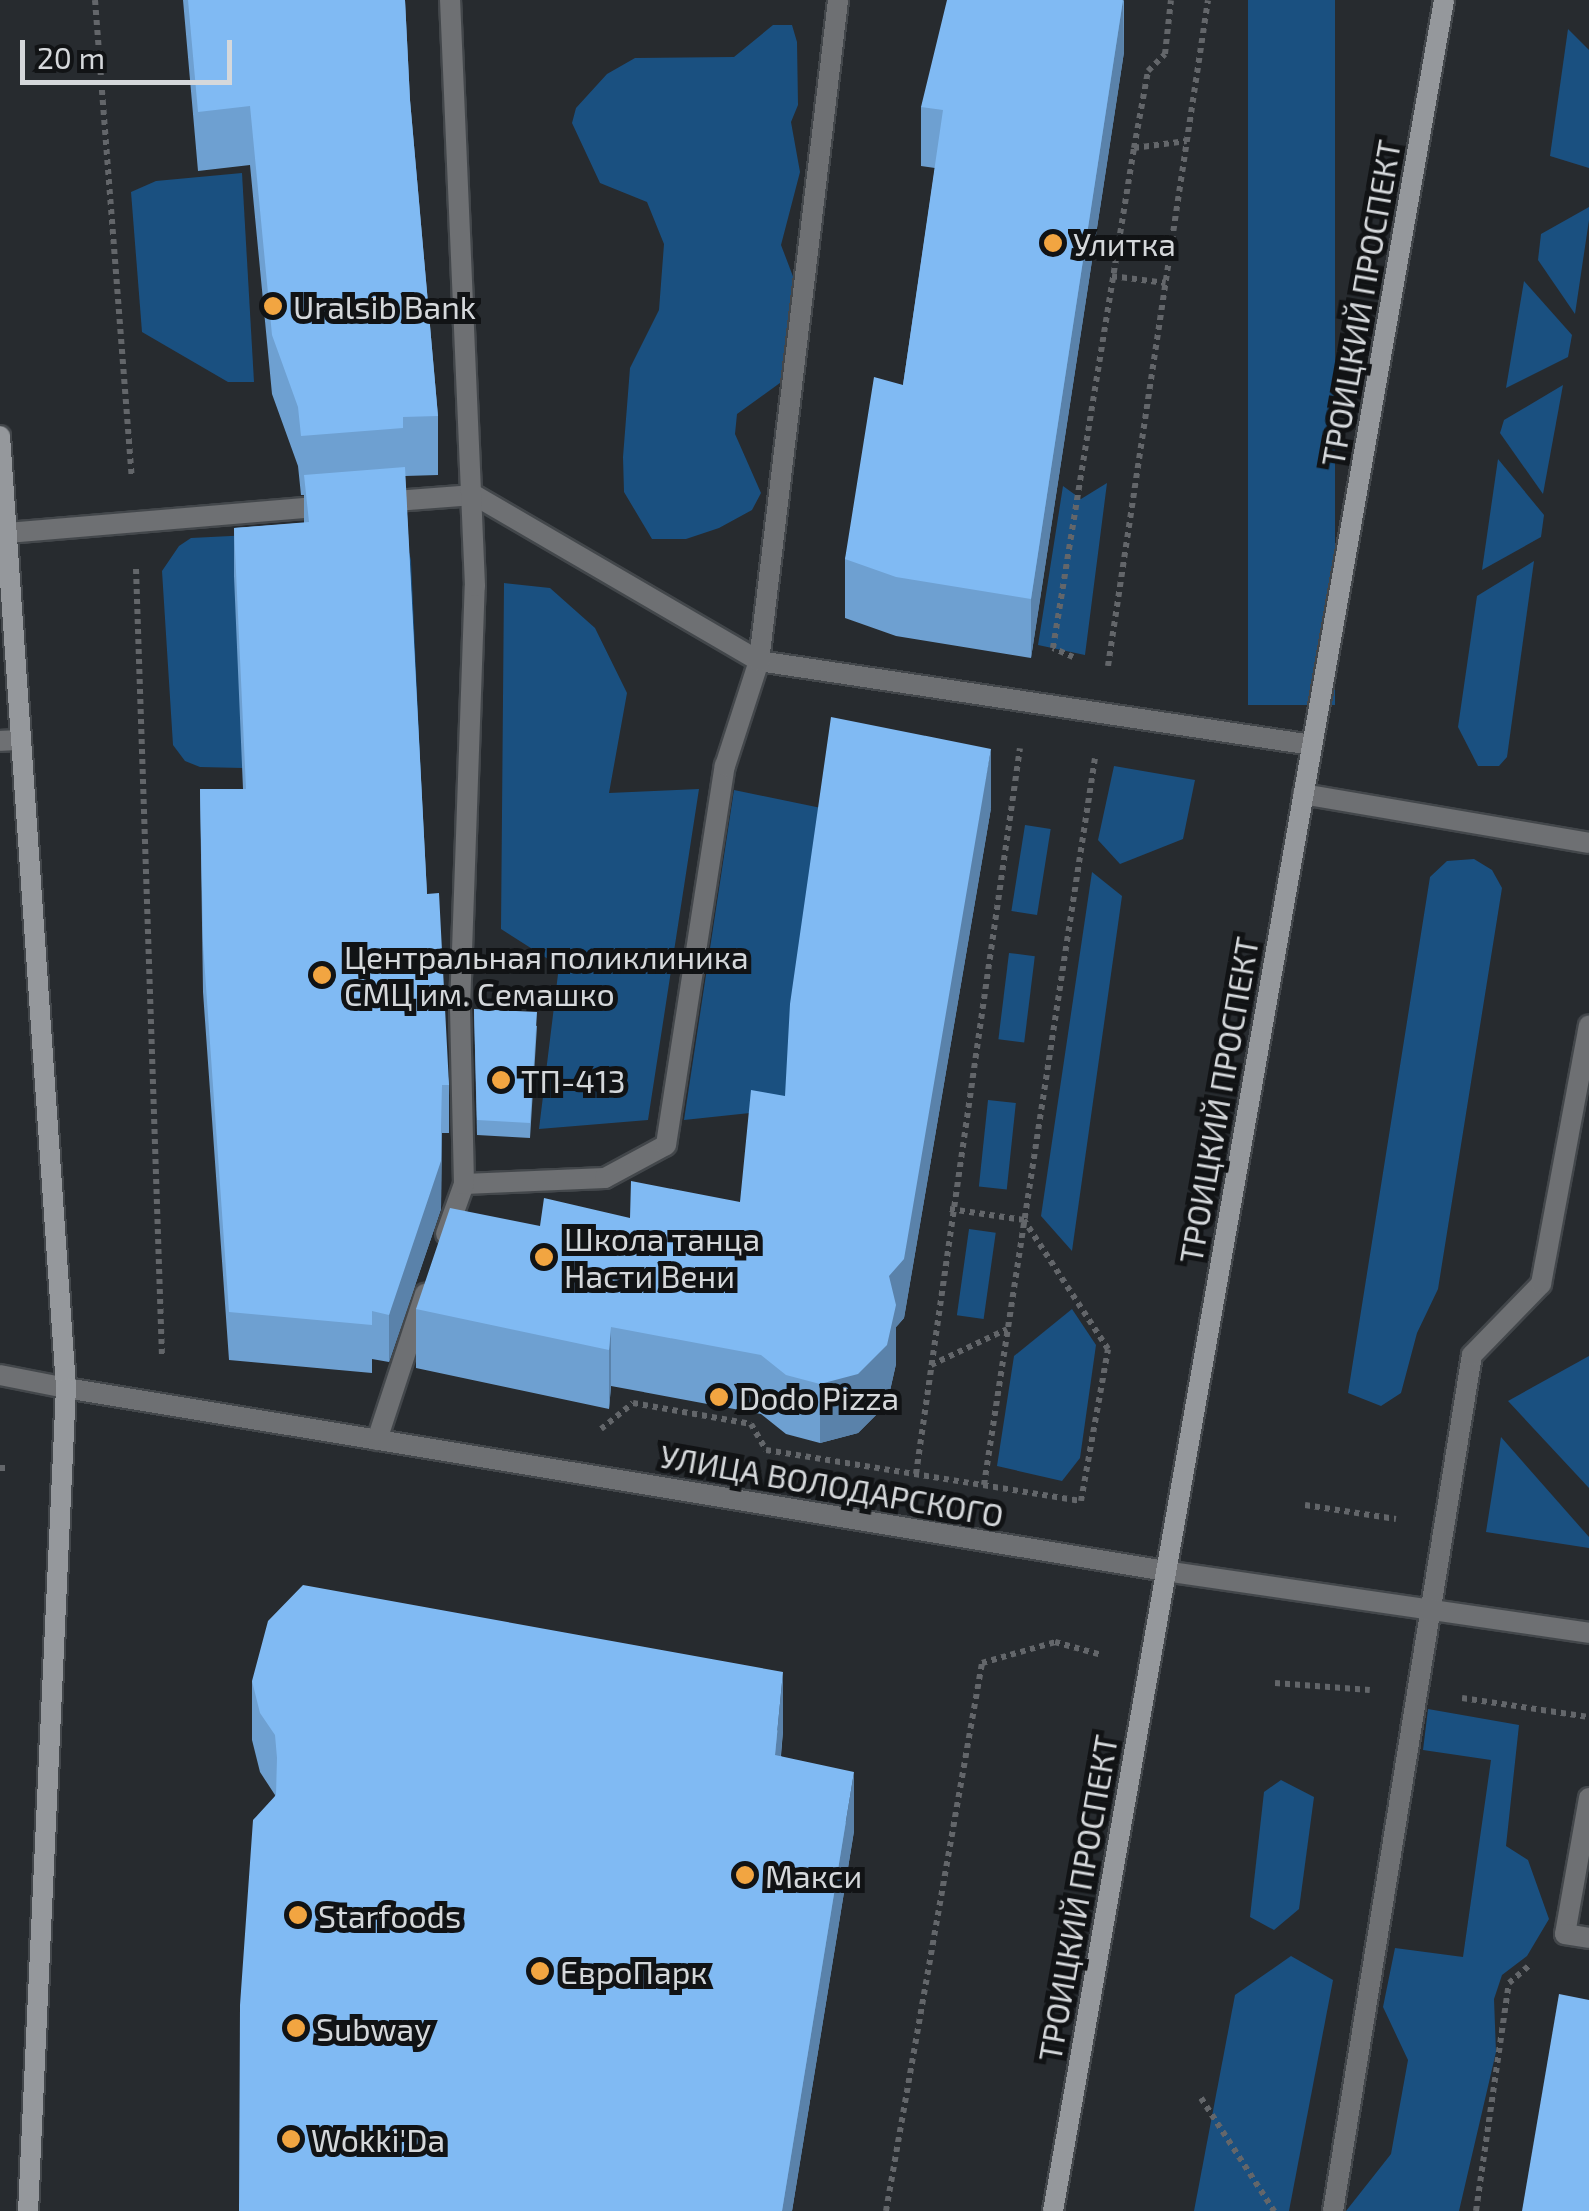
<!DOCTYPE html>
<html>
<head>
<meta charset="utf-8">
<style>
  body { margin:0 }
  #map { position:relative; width:1589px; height:2211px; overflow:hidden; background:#272b2f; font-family:"Exo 2",sans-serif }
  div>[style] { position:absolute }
  .green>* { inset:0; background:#1a5080; transform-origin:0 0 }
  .path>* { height:6px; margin-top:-3px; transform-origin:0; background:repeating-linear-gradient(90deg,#63666a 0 5px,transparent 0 10px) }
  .roads { filter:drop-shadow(2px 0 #43474b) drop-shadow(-2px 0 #43474b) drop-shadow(0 2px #43474b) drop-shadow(0 -2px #43474b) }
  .lane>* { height:20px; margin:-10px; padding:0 10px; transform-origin:10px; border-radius:10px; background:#6e7073 }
  .street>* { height:20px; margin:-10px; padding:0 10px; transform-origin:10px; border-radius:10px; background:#6e7073 }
  .secondary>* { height:20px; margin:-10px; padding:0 10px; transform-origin:10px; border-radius:10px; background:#95989c }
  .wall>* { inset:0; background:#6ea0d1 }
  .shaded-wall>* { inset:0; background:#5a82aa }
  .building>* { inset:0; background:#80baf3 }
  .dots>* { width:28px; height:28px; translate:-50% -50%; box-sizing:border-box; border:5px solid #111315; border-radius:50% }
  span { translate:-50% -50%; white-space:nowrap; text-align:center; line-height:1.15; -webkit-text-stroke:10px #111315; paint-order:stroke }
  .poi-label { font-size:32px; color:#d5d8db }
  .left { translate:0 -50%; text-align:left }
  .street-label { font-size:32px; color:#d5d8db }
  .scale { position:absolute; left:20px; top:40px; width:212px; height:45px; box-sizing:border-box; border:5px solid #d5d8db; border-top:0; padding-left:12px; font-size:30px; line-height:35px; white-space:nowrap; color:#d5d8db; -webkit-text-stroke:8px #111315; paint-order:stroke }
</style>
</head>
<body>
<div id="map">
  <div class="green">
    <div style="left:1248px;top:0;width:87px;height:705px"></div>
    <div style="clip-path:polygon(773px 25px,792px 25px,797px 42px,798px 105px,791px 122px,800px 172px,781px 245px,802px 300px,784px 380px,737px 414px,735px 434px,761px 493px,752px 510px,719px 528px,686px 539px,652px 539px,624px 492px,623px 457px,630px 368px,659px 310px,664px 244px,647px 202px,600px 183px,572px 123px,576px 108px,607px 74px,635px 58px,734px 57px)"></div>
    <div style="clip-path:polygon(1568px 29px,1589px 50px,1589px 168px,1550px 156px)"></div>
    <div style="clip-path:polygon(242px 173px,254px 382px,228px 382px,142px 332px,131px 192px,156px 181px)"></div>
    <div style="clip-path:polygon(1589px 207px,1589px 220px,1575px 314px,1538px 260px,1541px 234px)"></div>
    <div style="clip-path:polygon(1524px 281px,1572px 335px,1568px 357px,1506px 388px)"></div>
    <div style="clip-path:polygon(1563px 385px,1543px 494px,1500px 433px,1504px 420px)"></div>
    <div style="clip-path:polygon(1498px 459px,1544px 515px,1541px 537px,1482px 570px)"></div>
    <div style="clip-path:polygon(1107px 483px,1085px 655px,1038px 645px,1063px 486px,1081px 499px)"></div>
    <div style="clip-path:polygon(386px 528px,408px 548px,411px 560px,428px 935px,243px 768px,200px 767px,185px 761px,173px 745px,162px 571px,179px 546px,191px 538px)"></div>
    <div style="clip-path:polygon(1534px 561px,1507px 757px,1499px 766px,1478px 766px,1458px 727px,1477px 596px)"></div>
    <div style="clip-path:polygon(504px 583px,550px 588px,595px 628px,627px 693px,609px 793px,699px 789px,648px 1120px,539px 1129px,559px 966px,501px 929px)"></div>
    <div style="clip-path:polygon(1114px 766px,1195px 780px,1183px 839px,1120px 864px,1098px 840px)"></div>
    <div style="clip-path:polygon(734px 790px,826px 809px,788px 1109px,684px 1120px)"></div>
    <div style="left:1025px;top:825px;width:26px;height:87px;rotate:9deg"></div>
    <div style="clip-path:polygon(1474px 859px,1492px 870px,1502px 888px,1438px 1289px,1417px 1333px,1401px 1393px,1381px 1406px,1348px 1393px,1430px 877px,1447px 861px)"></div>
    <div style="clip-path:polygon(1092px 872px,1122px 896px,1072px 1251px,1041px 1216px)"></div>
    <div style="left:1009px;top:953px;width:26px;height:87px;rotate:7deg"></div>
    <div style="left:988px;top:1100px;width:28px;height:87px;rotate:6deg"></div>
    <div style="left:969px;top:1229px;width:27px;height:87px;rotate:8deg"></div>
    <div style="clip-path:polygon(1072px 1309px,1096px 1345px,1080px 1458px,1062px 1481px,997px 1466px,1014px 1356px)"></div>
    <div style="clip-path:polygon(1589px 1356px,1589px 1488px,1508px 1401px)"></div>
    <div style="clip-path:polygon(1501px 1437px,1589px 1537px,1589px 1548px,1486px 1532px)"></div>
    <div style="clip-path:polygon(1428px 1709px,1519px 1725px,1506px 1846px,1528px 1860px,1549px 1919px,1527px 1956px,1502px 1975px,1494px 1999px,1496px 2052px,1459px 2211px,1346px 2211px,1391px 2154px,1408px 2060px,1383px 2007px,1395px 1948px,1463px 1957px,1491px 1760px,1423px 1750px)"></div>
    <div style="clip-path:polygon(1281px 1780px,1314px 1797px,1299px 1909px,1274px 1930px,1250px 1917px,1264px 1792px)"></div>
    <div style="clip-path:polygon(1291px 1956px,1333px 1980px,1289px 2211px,1194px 2211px,1235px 1995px)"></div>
  </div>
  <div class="path">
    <div style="left:95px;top:0;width:478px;rotate:85.6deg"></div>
    <div style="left:1134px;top:148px;width:53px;rotate:-7.5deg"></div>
    <div style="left:1112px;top:276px;width:54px;rotate:7.4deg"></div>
    <div style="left:136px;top:569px;width:787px;rotate:88.11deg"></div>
    <div style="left:1073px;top:657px;width:22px;rotate:-156deg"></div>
    <div style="left:1053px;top:648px;width:507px;rotate:-80.8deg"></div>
    <div style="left:1134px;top:148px;width:78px;rotate:-79.7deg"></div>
    <div style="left:1148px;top:71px;width:24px;rotate:-45deg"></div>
    <div style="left:1165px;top:54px;width:54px;rotate:-83.7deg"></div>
    <div style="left:1108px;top:666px;width:673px;rotate:-81.46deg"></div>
    <div style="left:931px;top:1365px;width:84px;rotate:-25.3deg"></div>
    <div style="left:601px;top:1429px;width:41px;rotate:-39.1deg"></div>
    <div style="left:633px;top:1403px;width:120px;rotate:10.1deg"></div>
    <div style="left:751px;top:1424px;width:30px;rotate:60deg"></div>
    <div style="left:766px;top:1450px;width:319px;rotate:9.2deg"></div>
    <div style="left:1081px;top:1501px;width:154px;rotate:-79.9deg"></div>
    <div style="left:1108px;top:1349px;width:154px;rotate:-123.1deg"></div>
    <div style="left:1024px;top:1220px;width:75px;rotate:-171.5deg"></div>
    <div style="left:0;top:1468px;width:9px"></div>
    <div style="left:916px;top:1474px;width:733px;rotate:-81.85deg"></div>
    <div style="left:984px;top:1485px;width:735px;rotate:-81.32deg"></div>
    <div style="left:1305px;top:1505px;width:92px;rotate:8.7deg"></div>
    <div style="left:1275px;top:1683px;width:95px;rotate:4.2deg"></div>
    <div style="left:1462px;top:1698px;width:128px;rotate:8.5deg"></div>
    <div style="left:1201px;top:2098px;width:135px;rotate:57.1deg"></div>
    <div style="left:886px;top:2211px;width:556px;rotate:-80.06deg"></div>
    <div style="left:982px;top:1663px;width:76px;rotate:-16deg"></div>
    <div style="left:1055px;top:1642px;width:49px;rotate:15.5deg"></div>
    <div style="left:1476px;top:2211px;width:230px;rotate:-81.8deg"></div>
    <div style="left:1509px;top:1983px;width:29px;rotate:-41deg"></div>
  </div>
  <div class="roads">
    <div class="lane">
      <div style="left:382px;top:502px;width:92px;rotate:-4.4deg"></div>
      <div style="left:474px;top:495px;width:330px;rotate:30.2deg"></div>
      <div style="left:759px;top:661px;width:559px;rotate:8.64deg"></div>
      <div style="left:7px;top:533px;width:322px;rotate:-4.8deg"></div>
      <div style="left:0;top:741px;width:21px;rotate:-3deg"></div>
      <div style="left:1303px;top:794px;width:290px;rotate:9.7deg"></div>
      <div style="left:464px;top:1184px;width:141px;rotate:-2.4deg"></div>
      <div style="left:605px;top:1178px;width:69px;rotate:-28.4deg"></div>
      <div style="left:666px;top:1145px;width:384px;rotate:-81.2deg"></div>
      <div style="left:725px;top:766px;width:110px;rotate:-72.1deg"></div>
      <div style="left:759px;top:661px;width:666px;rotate:-83.18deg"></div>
      <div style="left:446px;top:1234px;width:53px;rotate:-70.2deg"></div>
      <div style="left:464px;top:1184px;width:176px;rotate:-91.3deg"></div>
      <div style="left:460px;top:1008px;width:422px;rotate:-88deg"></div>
      <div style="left:475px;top:586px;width:587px;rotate:-92.44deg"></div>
      <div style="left:0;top:1375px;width:67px;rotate:11.1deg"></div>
      <div style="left:377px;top:1440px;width:154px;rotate:-71.8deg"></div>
      <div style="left:1589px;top:1798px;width:138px;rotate:100deg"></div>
      <div style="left:1565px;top:1934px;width:24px;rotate:9deg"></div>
      <div style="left:1333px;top:2211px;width:867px;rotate:-80.78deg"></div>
      <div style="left:1472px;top:1355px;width:99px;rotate:-45.8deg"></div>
      <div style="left:1541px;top:1284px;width:263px;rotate:-79.5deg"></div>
    </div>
    <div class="street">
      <div style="left:66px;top:1388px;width:1114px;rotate:9.45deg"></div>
      <div style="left:1165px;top:1571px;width:429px;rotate:8.3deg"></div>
    </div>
    <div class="secondary">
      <div style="left:0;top:436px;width:954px;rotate:86.03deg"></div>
      <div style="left:66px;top:1388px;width:824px;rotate:92.64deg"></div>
      <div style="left:1053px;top:2211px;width:2245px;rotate:-79.97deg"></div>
    </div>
  </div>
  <div class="wall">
    <div style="clip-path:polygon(183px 0,405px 0,410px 100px,438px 416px,438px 475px,405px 476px,427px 894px,449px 1085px,449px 1133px,442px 1133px,441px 1209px,389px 1362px,372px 1359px,372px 1373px,229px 1360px,203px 992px,200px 789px,243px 789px,234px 576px,234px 528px,304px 523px,304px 495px,301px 495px,298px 466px,272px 394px,250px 165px,198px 171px)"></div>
    <div style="clip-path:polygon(1124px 0,1124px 52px,1031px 658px,896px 636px,845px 618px,845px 559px,903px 385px,935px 168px,921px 166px,921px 107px)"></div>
    <div style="clip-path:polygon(991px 808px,904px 1318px,896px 1327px,896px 1364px,887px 1404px,858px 1433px,820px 1443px,786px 1434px,761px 1414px,611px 1386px,609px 1409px,416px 1368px,416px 1309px,540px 1226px,630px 1218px,740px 1202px,785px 1096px)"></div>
    <div style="clip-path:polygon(474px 1009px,537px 1026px,530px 1138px,477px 1135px)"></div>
    <div style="clip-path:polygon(252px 1681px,783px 1731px,781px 1756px,854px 1831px,792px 2211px,239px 2211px,275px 1795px,260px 1772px,252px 1740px)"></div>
  </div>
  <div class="shaded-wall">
    <div style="clip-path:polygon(1123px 0,1124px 52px,1031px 658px,1031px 599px)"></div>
    <div style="clip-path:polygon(991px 749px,991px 808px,904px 1318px,896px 1327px,896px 1364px,887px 1404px,858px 1433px,820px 1443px,820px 1384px,889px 1276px)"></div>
    <div style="clip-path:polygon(442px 1085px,441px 1209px,389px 1362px,389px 1315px)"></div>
    <div style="clip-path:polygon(611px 1327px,611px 1386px,609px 1409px,609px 1350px)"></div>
    <div style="clip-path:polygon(783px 1672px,783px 1731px,775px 1814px,775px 1755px)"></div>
    <div style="clip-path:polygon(854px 1772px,854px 1831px,792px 2211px,782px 2211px)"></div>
  </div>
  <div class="building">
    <div style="clip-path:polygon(188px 0,405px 0,410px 100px,438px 416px,403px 417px,403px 428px,301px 436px,298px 407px,272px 335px,250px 106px,198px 112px)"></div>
    <div style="clip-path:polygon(947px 0,1123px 0,1031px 599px,896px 577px,845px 559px,874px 377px,903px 385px,943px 110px,921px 107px)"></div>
    <div style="clip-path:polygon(405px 467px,427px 894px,439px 893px,449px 1085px,442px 1085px,441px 1161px,389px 1315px,372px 1311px,372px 1325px,229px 1312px,203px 944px,200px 789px,246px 789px,234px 528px,309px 522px,304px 475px)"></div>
    <div style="clip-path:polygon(831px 717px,991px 749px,904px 1259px,889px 1276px,896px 1305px,887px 1345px,858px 1374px,820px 1384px,786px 1375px,761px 1355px,611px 1327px,609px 1350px,416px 1309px,450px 1208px,540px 1226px,544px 1198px,630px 1218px,631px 1181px,740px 1202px,751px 1090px,785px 1096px,790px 1004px)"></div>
    <div style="clip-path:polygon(474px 1009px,537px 1012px,530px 1123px,477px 1120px)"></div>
    <div style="clip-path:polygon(303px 1585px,783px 1672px,775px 1755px,854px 1772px,782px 2211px,239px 2211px,240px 2005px,253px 1820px,276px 1795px,277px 1758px,275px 1735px,260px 1713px,252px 1681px,268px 1621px)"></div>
    <div style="clip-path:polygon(1559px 1994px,1589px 2000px,1589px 2211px,1522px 2211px)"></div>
  </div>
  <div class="dots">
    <div style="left:1053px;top:243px;background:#f2a541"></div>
    <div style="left:273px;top:306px;background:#f2a541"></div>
    <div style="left:322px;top:975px;background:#f2a541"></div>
    <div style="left:501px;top:1080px;background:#f2a541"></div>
    <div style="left:544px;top:1257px;background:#f2a541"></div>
    <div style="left:719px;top:1397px;background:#f2a541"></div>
    <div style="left:745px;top:1875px;background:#f2a541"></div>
    <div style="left:298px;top:1915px;background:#f2a541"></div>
    <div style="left:540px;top:1971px;background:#f2a541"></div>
    <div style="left:296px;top:2028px;background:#f2a541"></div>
    <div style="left:291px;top:2139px;background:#f2a541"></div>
  </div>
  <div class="poi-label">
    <span class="left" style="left:1073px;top:243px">Улитка</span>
    <span class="left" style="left:293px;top:306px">Uralsib Bank</span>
    <span class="left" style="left:344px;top:975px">Центральная поликлиника<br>СМЦ им. Семашко</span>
    <span class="left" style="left:521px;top:1080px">ТП-413</span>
    <span class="left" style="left:564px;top:1257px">Школа танца<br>Насти Вени</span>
    <span class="left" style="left:739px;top:1397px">Dodo Pizza</span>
    <span class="left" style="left:765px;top:1875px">Макси</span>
    <span class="left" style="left:318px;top:1915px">Starfoods</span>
    <span class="left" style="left:560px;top:1971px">ЕвроПарк</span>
    <span class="left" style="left:316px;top:2028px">Subway</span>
    <span class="left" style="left:311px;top:2139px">Wokki'Da</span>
  </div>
  <div class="street-label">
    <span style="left:1360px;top:303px;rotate:-80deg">ТРОИЦКИЙ ПРОСПЕКТ</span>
    <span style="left:1218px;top:1100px;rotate:-80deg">ТРОИЦКИЙ ПРОСПЕКТ</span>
    <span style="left:832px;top:1485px;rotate:10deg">УЛИЦА ВОЛОДАРСКОГО</span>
    <span style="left:1077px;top:1898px;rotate:-80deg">ТРОИЦКИЙ ПРОСПЕКТ</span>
  </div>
  <div class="scale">20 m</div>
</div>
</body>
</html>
